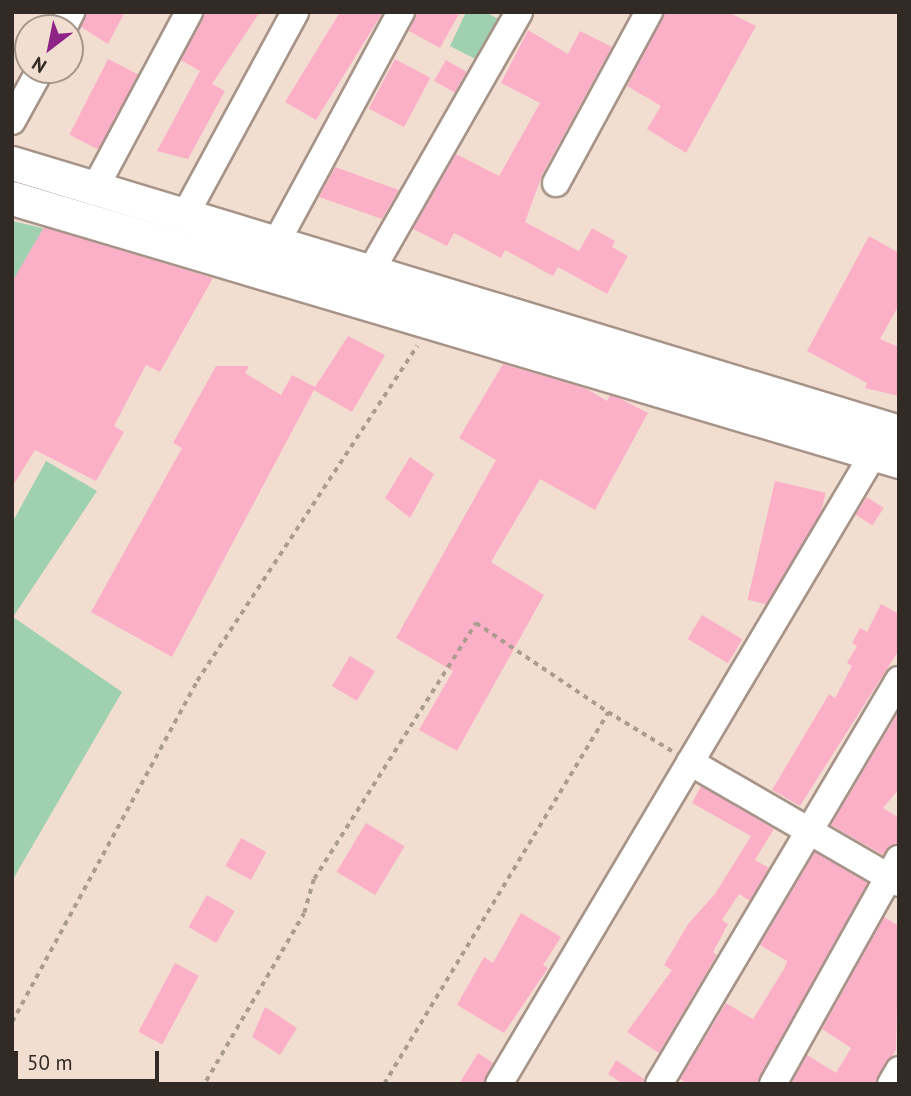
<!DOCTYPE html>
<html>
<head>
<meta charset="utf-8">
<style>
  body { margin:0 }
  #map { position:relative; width:911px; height:1096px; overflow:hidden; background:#f2ded1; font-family:"PT Sans",sans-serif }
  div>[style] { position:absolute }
  .green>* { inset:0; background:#9fd1b1 }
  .building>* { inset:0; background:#fcb0c8; transform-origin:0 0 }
  .path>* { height:3.5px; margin-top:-1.75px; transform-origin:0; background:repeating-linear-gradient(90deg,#ab9c92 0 5px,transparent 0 10px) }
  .roads { filter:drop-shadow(2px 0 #a79489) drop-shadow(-2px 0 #a79489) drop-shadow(0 2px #a79489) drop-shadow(0 -2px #a79489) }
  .minor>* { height:26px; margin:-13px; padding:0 13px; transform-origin:13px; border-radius:13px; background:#fff }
  .major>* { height:33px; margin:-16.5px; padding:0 16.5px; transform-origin:16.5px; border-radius:16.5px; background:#fff }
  span { translate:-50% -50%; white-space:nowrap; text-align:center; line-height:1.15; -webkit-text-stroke:6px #f2ded1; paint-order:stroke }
  .frame { position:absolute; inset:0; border:14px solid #312a25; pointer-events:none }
  .north { position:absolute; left:14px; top:14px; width:70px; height:70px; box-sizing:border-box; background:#f2ded1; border:2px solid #a5968c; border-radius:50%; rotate:212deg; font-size:19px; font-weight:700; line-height:28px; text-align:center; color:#312a25 }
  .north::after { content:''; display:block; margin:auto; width:24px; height:32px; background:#902486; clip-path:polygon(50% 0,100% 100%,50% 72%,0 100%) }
  .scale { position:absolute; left:14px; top:1051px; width:145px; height:32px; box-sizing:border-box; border:4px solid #312a25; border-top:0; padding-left:9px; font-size:21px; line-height:24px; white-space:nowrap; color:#312a25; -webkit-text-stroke:5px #f2ded1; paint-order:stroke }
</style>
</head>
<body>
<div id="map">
  <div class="green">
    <div style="clip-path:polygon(466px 12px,485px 12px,510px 25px,487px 65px,450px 46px)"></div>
    <div style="clip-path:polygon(12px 221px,51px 230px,12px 292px)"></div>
    <div style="clip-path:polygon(46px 461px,97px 491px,13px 617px,122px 692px,12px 881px,12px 523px)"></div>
  </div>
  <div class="building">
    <div style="clip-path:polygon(87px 12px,125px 12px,108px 44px,81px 27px)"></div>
    <div style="clip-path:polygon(205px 12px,260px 12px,212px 84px,225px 91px,188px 159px,157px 151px,200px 71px,181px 60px)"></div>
    <div style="clip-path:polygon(340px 12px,383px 12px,316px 120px,285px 102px)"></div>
    <div style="clip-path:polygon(417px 12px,460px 12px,440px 48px,409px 31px)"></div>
    <div style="clip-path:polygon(665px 12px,728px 12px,756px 26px,686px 153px,647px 129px,661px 106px,627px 86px)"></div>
    <div style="clip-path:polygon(528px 30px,568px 54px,580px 31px,612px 47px,542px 175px,525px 222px,579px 251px,592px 228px,615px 241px,612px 247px,628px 256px,607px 294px,558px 267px,553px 276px,505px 250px,501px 258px,454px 233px,447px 246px,413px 229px,456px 154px,499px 176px,540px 103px,501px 83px)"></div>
    <div style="left:108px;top:59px;width:34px;height:85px;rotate:27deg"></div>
    <div style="left:395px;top:59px;width:40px;height:56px;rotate:28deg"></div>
    <div style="left:446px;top:60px;width:24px;height:24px;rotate:30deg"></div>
    <div style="clip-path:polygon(335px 167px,399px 190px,382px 219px,319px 197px)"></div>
    <div style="clip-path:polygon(44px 227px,213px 278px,160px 372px,146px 365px,114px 426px,124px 432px,96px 481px,35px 450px,12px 487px,12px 282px)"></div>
    <div style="clip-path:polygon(869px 236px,899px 253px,899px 305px,880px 339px,899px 347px,899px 396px,865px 388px,867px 383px,807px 351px)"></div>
    <div style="clip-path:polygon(348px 336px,385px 355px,352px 412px,314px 390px,172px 657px,91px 612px,182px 448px,173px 443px,216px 366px,249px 366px,245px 373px,281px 395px,292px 375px,315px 387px)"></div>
    <div style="clip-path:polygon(503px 364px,585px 388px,607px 401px,610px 395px,621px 399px,648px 413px,595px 510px,540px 479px,491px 562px,544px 595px,457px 751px,419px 730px,453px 671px,396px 638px,496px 460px,459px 438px)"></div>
    <div style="clip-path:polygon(410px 457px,434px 474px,410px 518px,385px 498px)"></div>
    <div style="left:775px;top:481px;width:52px;height:122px;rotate:13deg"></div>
    <div style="left:867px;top:497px;width:20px;height:21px;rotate:33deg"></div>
    <div style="clip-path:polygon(881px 604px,899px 614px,899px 650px,800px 806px,772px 790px,829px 694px,835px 698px,852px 666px,847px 663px,857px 646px,852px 643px,860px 628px,867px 632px)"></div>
    <div style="left:702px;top:615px;width:47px;height:28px;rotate:31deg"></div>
    <div style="left:350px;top:656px;width:29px;height:35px;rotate:31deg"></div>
    <div style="clip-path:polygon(899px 711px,899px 789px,883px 808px,899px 818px,899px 843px,883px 855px,831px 825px)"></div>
    <div style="clip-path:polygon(701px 786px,774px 829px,755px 860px,769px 868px,750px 901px,739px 894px,722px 920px,728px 924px,713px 952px,717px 955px,659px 1053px,627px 1032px,672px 970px,664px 965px,688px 924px,715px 894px,751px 836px,692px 803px)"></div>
    <div style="left:366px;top:823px;width:45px;height:57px;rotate:31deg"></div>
    <div style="left:241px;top:838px;width:29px;height:32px;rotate:29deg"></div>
    <div style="clip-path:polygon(815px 852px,868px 883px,757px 1084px,687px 1084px,680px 1079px,726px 1003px,753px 1019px,784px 969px,787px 961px,760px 945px)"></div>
    <div style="left:207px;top:895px;width:32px;height:37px;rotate:30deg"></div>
    <div style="clip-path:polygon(521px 913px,561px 937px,543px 965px,548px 968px,504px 1033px,457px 1005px,484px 957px,493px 963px)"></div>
    <div style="clip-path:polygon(884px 917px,899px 926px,896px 1050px,875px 1084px,791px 1084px,807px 1055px,836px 1073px,851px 1048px,822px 1029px)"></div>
    <div style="left:175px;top:963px;width:27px;height:78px;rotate:28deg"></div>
    <div style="clip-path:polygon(265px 1007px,297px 1028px,280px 1055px,252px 1037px)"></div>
    <div style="clip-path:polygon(478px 1053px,493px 1063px,483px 1084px,459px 1084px)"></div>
    <div style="clip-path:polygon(616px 1060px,644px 1079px,643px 1084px,623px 1084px,608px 1074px)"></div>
  </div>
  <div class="path">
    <div style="left:12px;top:1022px;width:388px;rotate:-61.5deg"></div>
    <div style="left:197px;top:681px;width:401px;rotate:-56.7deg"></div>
    <div style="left:206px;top:1081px;width:194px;rotate:-59.7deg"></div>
    <div style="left:304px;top:913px;width:35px;rotate:-74deg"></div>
    <div style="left:314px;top:879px;width:303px;rotate:-57.7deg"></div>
    <div style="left:476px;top:623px;width:159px;rotate:34deg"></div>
    <div style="left:204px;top:1084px;width:7px"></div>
    <div style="left:384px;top:1084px;width:434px;rotate:-58.9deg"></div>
    <div style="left:608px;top:712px;width:75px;rotate:31.4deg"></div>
  </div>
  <div class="roads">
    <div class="minor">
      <div style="left:63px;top:28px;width:18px;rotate:-63deg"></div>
      <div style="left:12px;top:121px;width:58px;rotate:-61.2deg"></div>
      <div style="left:556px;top:183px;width:195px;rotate:-61.5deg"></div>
      <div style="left:95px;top:188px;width:200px;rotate:-61.9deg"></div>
      <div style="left:185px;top:215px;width:231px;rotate:-61.5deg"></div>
      <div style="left:276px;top:243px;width:263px;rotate:-61.6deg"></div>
      <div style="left:372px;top:269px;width:296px;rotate:-60.2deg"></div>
      <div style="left:690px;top:762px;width:241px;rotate:30.1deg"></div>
      <div style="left:499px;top:1084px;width:734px;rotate:-59.28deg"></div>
      <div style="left:659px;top:1084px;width:470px;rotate:-59.3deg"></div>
      <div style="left:773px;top:1084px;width:258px;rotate:-60.8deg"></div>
      <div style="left:891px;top:1084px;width:16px;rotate:-60deg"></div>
    </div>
    <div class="major">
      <div style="left:12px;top:163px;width:927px;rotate:16.87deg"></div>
      <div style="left:12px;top:198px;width:925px;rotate:16.52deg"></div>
    </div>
  </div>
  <div class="frame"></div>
  <div class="north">N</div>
  <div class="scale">50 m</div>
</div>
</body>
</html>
